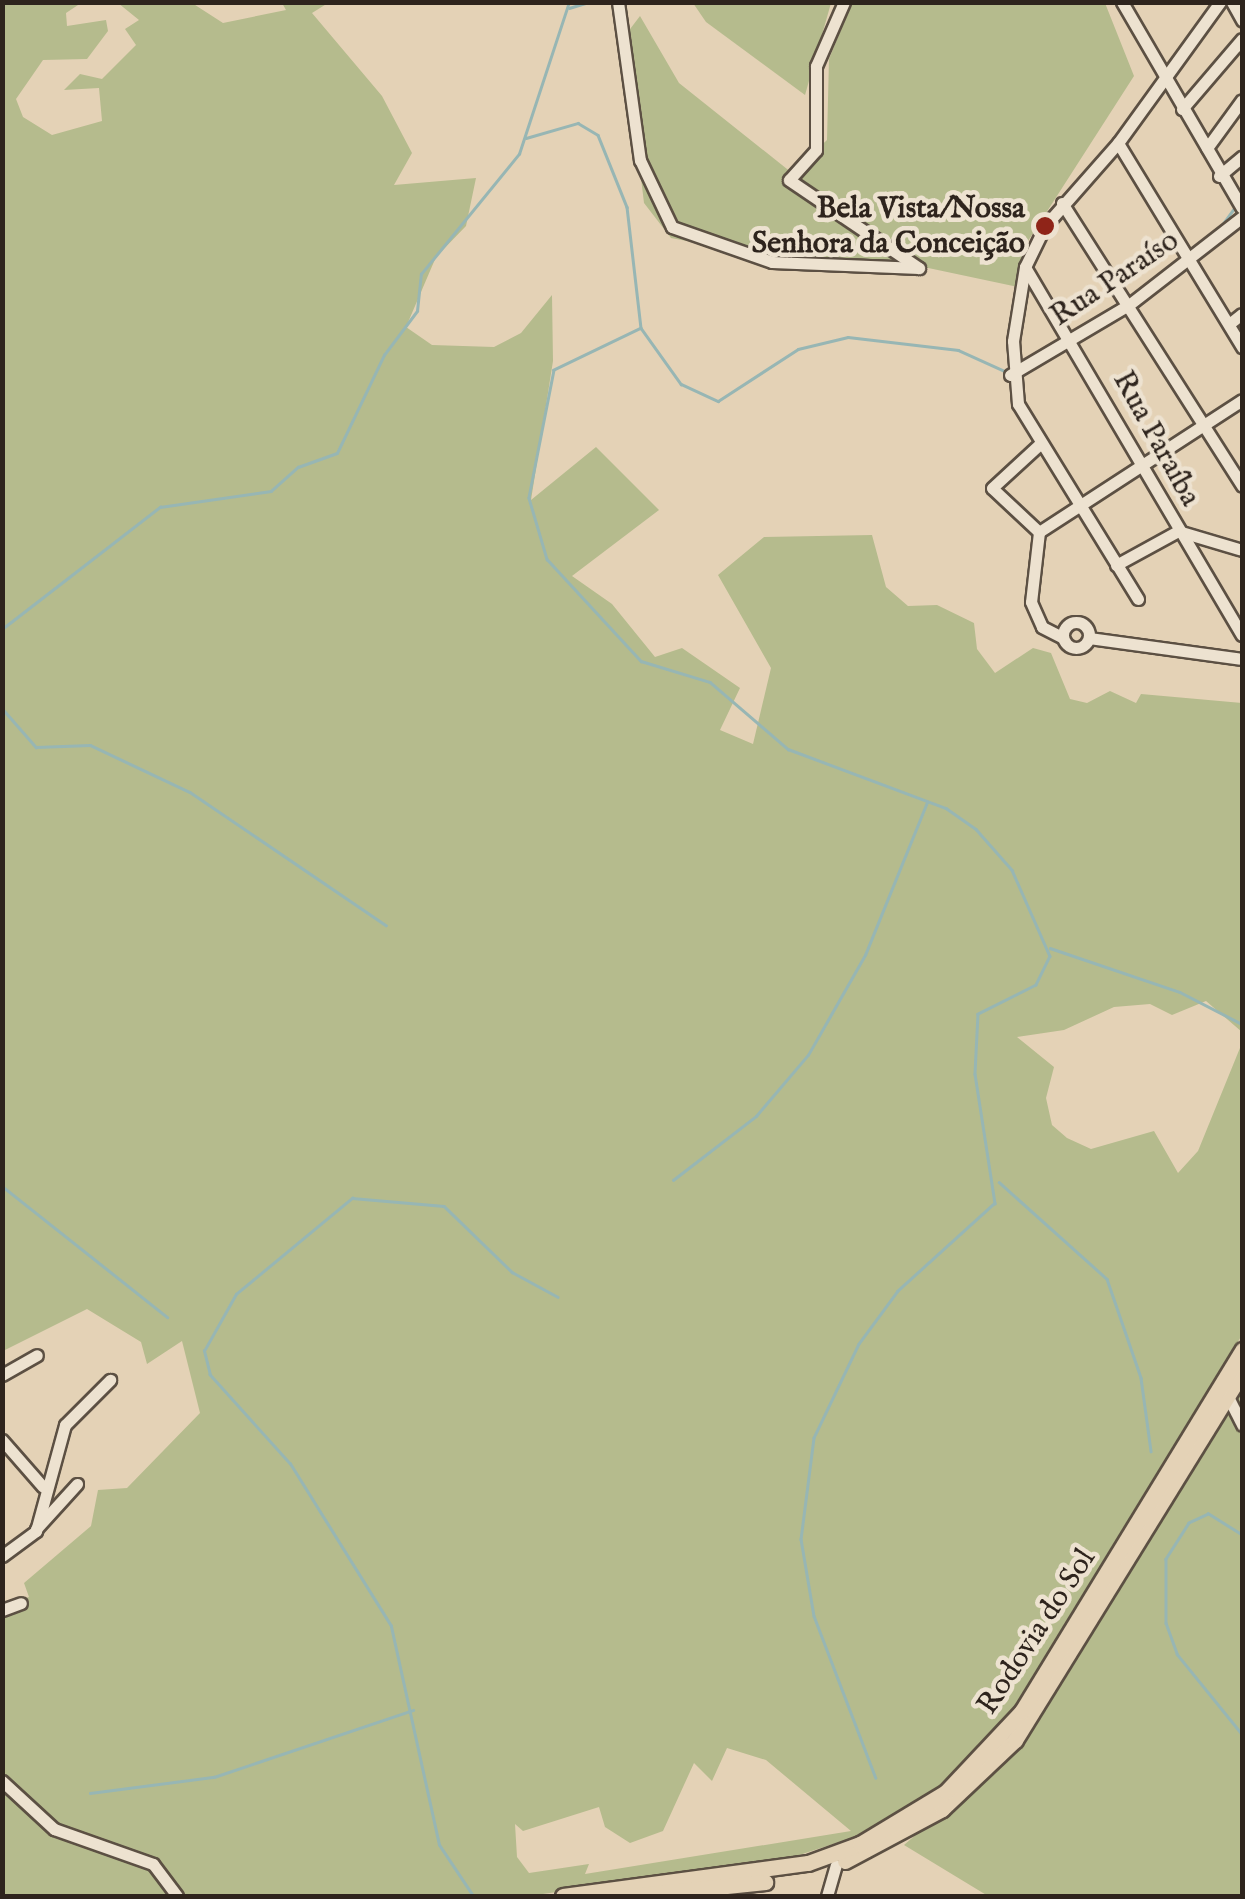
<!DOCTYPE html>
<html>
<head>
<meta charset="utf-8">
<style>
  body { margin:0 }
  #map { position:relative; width:1245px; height:1899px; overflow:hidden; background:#e4d2b6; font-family:"IM FELL English",serif }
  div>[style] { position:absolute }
  .green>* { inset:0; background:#b5bb8d }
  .stream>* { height:2.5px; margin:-1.25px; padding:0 1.25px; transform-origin:1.25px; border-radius:1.25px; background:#97b6b4 }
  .roads { filter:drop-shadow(2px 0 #5c5043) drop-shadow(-2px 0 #5c5043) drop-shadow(0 2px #5c5043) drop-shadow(0 -2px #5c5043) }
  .minor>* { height:11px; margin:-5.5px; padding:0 5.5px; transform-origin:5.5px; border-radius:5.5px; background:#ede2d0 }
  .minor>.ring { margin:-5.5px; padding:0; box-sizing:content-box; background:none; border:11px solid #ede2d0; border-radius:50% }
  .major>* { height:15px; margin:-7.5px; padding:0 7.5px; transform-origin:7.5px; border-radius:7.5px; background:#e4d2b6 }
  .dots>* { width:28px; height:28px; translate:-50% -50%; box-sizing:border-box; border:5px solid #ede2d0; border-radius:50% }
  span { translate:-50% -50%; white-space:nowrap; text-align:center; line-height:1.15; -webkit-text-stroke:9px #ede2d0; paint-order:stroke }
  .poi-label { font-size:30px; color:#2e241d; font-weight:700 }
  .right { translate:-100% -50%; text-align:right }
  .street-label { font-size:30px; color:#2e241d }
  .frame { position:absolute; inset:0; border:5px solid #2e241d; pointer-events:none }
</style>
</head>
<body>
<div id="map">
  <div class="green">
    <div style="clip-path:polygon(evenodd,2px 3px,81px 3px,66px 13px,67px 26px,106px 20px,108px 31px,87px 59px,43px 60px,16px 99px,23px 117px,52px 135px,102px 121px,99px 88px,64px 90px,80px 74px,102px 79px,136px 45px,125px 29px,139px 20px,118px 3px,192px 3px,223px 23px,286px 10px,282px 3px,328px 3px,312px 13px,382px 96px,412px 153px,394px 185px,476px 178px,466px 226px,436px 257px,406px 327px,432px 345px,494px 347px,521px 333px,552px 295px,553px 361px,531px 500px,596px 447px,659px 510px,572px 576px,612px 604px,655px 657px,682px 648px,740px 688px,720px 730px,753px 744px,771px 668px,718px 575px,764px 537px,872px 535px,886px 587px,908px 606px,937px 605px,974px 623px,977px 649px,995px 673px,1033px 648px,1051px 653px,1070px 699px,1087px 703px,1110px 691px,1136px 703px,1141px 694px,1242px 703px,1242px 1032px,1206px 1001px,1172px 1015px,1150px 1004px,1114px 1007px,1064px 1030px,1017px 1037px,1054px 1067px,1046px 1098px,1052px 1125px,1067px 1138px,1091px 1149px,1154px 1131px,1178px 1173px,1198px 1151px,1242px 1043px,1242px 1335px,1018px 1705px,938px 1790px,867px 1833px,787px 1859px,529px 1896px,3px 1896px,3px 1606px,29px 1597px,24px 1583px,91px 1526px,98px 1490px,127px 1488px,200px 1413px,182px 1341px,147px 1364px,141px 1342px,87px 1309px,3px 1351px,2px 3px,727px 1748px,766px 1760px,851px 1831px,585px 1874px,589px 1864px,529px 1873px,517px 1857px,515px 1824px,523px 1831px,599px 1807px,605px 1827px,630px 1843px,663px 1831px,694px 1763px,712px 1781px,727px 1748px)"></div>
    <div style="clip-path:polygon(693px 3px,831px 3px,805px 95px,706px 22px)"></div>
    <div style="clip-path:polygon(852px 3px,1105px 3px,1134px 76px,1028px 241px,1018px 287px,900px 262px,804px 263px,671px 238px,644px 203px,624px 37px,640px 16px,679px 83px,792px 173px,827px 140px,829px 59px)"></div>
    <div style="clip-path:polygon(1242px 1387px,1242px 1896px,988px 1896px,904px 1845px,1025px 1740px)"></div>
  </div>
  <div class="stream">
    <div style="left:569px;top:8px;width:21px;rotate:-17deg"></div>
    <div style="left:526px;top:138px;width:54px;rotate:-16.1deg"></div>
    <div style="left:578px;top:123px;width:23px;rotate:31deg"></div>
    <div style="left:598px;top:135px;width:78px;rotate:68.1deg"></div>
    <div style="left:627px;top:207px;width:122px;rotate:83.4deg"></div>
    <div style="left:641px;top:328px;width:69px;rotate:54.5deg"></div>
    <div style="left:681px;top:384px;width:41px;rotate:24.7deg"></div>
    <div style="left:718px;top:401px;width:95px;rotate:-33deg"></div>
    <div style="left:798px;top:349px;width:51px;rotate:-13.5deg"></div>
    <div style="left:848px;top:337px;width:111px;rotate:6.7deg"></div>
    <div style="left:958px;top:350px;width:54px;rotate:24.2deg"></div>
    <div style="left:1222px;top:225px;width:22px;rotate:-54deg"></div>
    <div style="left:641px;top:328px;width:97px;rotate:154.2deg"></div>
    <div style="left:554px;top:370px;width:130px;rotate:101.1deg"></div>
    <div style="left:529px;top:498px;width:64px;rotate:73.6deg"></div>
    <div style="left:547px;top:559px;width:139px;rotate:47.3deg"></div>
    <div style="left:641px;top:661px;width:72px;rotate:16.9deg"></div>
    <div style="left:710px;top:682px;width:103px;rotate:40.7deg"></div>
    <div style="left:788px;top:749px;width:169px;rotate:20.5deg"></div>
    <div style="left:946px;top:808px;width:37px;rotate:35deg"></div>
    <div style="left:976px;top:829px;width:55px;rotate:48.7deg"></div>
    <div style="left:1012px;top:870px;width:94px;rotate:66.2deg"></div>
    <div style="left:1050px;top:956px;width:32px;rotate:116deg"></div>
    <div style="left:1036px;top:985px;width:65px;rotate:153.4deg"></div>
    <div style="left:978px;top:1014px;width:60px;rotate:92.9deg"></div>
    <div style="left:975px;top:1074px;width:131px;rotate:81.2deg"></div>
    <div style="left:995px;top:1203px;width:131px;rotate:137.8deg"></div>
    <div style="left:898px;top:1291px;width:66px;rotate:126.3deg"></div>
    <div style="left:859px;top:1344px;width:104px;rotate:115.6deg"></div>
    <div style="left:814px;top:1438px;width:102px;rotate:97.3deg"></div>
    <div style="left:801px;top:1539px;width:78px;rotate:80.4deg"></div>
    <div style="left:814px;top:1616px;width:173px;rotate:69.1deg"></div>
    <div style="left:2px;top:629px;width:200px;rotate:-37.7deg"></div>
    <div style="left:160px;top:507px;width:112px;rotate:-8.2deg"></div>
    <div style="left:271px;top:491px;width:36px;rotate:-42deg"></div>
    <div style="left:298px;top:467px;width:41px;rotate:-19.7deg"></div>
    <div style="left:337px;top:453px;width:109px;rotate:-64.4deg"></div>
    <div style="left:384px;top:355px;width:55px;rotate:-53.1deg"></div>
    <div style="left:417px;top:311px;width:37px;rotate:-84deg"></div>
    <div style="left:421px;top:274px;width:155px;rotate:-50.8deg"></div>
    <div style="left:519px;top:154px;width:160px;rotate:-71.8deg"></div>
    <div style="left:2px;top:708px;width:52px;rotate:48.9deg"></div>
    <div style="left:36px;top:747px;width:54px;rotate:-2.1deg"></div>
    <div style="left:90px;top:745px;width:110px;rotate:25.2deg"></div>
    <div style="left:190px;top:792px;width:237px;rotate:34.2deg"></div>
    <div style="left:1050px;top:948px;width:137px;rotate:18.7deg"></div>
    <div style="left:1180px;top:992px;width:70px;rotate:27.3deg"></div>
    <div style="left:673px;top:1180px;width:105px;rotate:-37.6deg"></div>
    <div style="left:756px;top:1116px;width:80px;rotate:-49.6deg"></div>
    <div style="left:808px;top:1055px;width:115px;rotate:-60.3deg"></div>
    <div style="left:865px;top:955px;width:165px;rotate:-67.9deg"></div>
    <div style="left:999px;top:1182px;width:145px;rotate:41.9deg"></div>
    <div style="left:1107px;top:1279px;width:105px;rotate:71deg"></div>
    <div style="left:1141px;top:1378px;width:74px;rotate:82.2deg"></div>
    <div style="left:2px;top:1186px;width:211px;rotate:38.4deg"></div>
    <div style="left:1242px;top:1535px;width:40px;rotate:-148deg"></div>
    <div style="left:1208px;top:1514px;width:21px;rotate:155deg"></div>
    <div style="left:1189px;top:1523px;width:43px;rotate:122.6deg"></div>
    <div style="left:1166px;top:1559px;width:64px;rotate:90deg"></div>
    <div style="left:1166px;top:1623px;width:33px;rotate:70deg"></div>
    <div style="left:1177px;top:1654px;width:103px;rotate:50.9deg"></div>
    <div style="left:90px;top:1793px;width:125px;rotate:-7.4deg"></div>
    <div style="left:214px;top:1777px;width:210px;rotate:-18.6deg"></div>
    <div style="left:473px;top:1896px;width:61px;rotate:-123.7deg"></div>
    <div style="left:439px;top:1845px;width:224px;rotate:-102.4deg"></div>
    <div style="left:391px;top:1626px;width:191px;rotate:-121.9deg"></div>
    <div style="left:290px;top:1464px;width:120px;rotate:-132deg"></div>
    <div style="left:210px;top:1375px;width:25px;rotate:-104deg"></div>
    <div style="left:204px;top:1351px;width:65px;rotate:-60.7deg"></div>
    <div style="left:236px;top:1294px;width:151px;rotate:-39.6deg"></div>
    <div style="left:352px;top:1198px;width:92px;rotate:5deg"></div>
    <div style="left:444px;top:1206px;width:95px;rotate:44.1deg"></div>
    <div style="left:512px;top:1272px;width:52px;rotate:28.5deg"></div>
  </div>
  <div class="roads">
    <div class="minor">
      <div style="left:618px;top:2px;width:160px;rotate:82.1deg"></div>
      <div style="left:640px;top:160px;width:74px;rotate:64.5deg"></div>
      <div style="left:672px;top:227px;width:106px;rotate:19.3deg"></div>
      <div style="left:772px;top:262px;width:147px;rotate:2.3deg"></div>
      <div style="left:844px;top:2px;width:70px;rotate:113.6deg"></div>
      <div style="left:816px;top:66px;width:84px;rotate:90deg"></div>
      <div style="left:816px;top:150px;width:40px;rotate:132deg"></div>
      <div style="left:789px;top:180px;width:157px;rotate:34.1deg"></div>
      <div style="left:1122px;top:2px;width:238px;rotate:59.8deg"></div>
      <div style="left:1232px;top:2px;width:21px;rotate:61deg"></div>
      <div style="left:1182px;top:109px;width:92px;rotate:-49.4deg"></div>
      <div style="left:1118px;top:143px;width:239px;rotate:58.7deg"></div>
      <div style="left:1207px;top:148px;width:59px;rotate:-53.9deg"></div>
      <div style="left:1219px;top:176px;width:30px;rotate:-40deg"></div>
      <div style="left:1062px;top:203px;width:335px;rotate:57.5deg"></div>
      <div style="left:1025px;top:267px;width:427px;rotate:59.5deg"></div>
      <div style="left:1229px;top:324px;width:16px;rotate:-38deg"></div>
      <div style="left:1010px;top:375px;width:139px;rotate:-30.6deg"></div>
      <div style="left:1130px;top:304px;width:142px;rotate:-37.8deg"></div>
      <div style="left:1039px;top:532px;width:242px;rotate:-33deg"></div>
      <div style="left:1039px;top:532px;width:64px;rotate:-136.9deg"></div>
      <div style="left:992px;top:488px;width:67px;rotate:-42.6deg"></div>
      <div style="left:1039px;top:532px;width:70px;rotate:96.5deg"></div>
      <div style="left:1031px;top:602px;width:27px;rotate:66deg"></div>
      <div style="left:1042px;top:627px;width:22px;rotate:27deg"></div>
      <div style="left:1116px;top:565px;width:71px;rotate:-28.7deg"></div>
      <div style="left:1178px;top:531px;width:67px;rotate:16.5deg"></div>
      <div style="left:1138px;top:599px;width:229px;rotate:-121.6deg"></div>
      <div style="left:1018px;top:404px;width:63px;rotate:-94.5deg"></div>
      <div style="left:1013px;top:341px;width:75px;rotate:-80.8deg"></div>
      <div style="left:1025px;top:267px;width:46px;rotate:-64deg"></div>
      <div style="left:1045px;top:226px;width:111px;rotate:-48.7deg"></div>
      <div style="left:1118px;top:143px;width:174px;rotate:-54.1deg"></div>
      <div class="ring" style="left:1063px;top:622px;width:15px;height:15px"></div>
      <div style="left:1089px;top:638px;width:154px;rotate:7.8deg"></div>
      <div style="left:2px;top:1375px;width:40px;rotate:-29.7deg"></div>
      <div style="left:1228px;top:1397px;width:31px;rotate:63deg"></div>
      <div style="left:2px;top:1440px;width:62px;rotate:48.9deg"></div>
      <div style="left:36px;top:1529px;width:61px;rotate:-47.7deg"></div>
      <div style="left:2px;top:1556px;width:42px;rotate:-36.3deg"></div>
      <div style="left:36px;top:1531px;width:110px;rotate:-74.7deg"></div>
      <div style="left:65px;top:1425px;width:64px;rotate:-45deg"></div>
      <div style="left:2px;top:1610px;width:20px;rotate:-20deg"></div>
      <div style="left:2px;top:1781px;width:71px;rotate:42.7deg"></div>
      <div style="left:54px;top:1829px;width:105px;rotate:19.5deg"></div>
      <div style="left:153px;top:1864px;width:40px;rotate:53deg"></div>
      <div style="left:827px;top:1896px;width:32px;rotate:-74deg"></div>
    </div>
    <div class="major">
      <div style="left:845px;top:1861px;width:110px;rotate:-28.2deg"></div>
      <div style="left:942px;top:1809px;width:100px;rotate:-43.4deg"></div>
      <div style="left:1015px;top:1740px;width:432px;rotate:-58.3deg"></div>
      <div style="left:563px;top:1896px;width:247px;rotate:-7.7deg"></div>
      <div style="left:808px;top:1863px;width:55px;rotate:-20.1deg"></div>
      <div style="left:860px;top:1844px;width:100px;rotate:-31.2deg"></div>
      <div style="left:946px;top:1792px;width:111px;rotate:-46.8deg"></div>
      <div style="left:1022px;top:1711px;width:423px;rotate:-58.6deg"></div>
      <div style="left:630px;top:1896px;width:136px;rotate:-5.9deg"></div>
    </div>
  </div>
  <div class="dots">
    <div style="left:1045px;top:226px;background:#8f2418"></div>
  </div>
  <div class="poi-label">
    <span class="right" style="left:1025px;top:226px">Bela Vista/Nossa<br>Senhora da Conceição</span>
  </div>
  <div class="street-label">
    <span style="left:1115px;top:279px;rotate:-34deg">Rua Paraíso</span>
    <span style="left:1156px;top:439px;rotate:61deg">Rua Paraíba</span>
    <span style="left:1037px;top:1632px;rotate:-57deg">Rodovia do Sol</span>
  </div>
  <div class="frame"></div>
</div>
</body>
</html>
